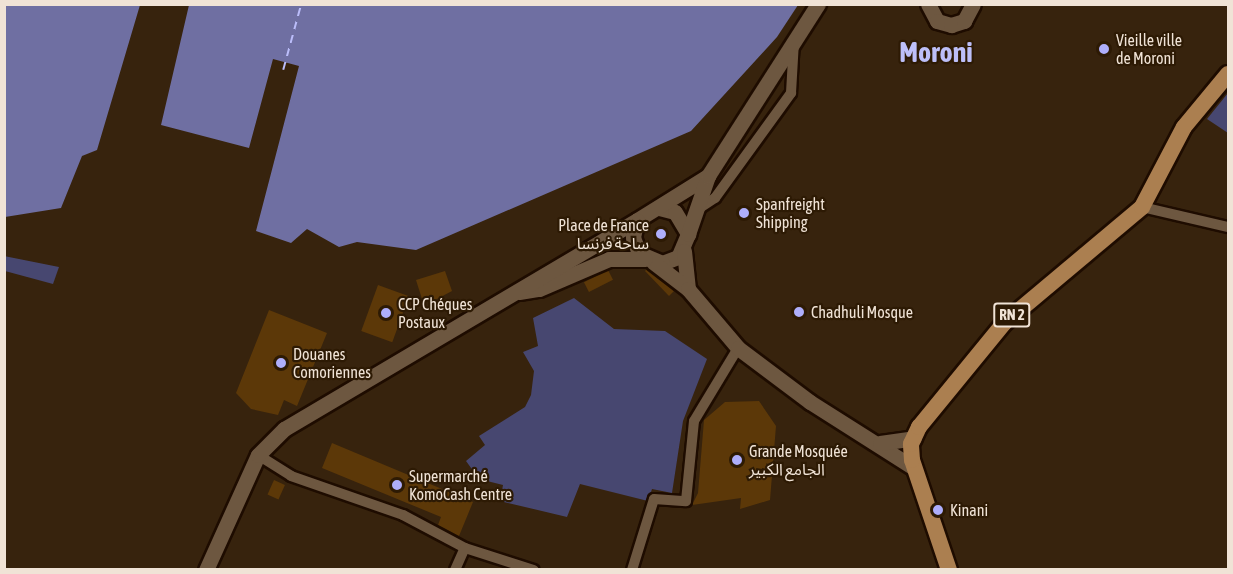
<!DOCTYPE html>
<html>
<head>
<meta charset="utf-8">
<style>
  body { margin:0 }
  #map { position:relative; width:1233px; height:574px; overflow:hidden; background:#37230d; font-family:"Asap Condensed","Noto Sans Arabic",sans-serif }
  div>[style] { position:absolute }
  .green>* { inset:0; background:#474770 }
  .water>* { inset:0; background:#6f6fa2 }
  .ferry>* { height:1.5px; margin-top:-0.75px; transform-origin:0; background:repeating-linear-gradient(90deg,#bbbdfa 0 8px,transparent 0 14px) }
  .building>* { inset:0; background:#5c3808; transform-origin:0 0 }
  .roads { filter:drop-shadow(2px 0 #1e0c00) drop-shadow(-2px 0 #1e0c00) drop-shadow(0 2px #1e0c00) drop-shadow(0 -2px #1e0c00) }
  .street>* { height:10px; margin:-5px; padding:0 5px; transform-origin:5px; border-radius:5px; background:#6d5740 }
  .secondary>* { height:15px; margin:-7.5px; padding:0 7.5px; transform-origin:7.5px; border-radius:7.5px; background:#6d5740 }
  .primary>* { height:16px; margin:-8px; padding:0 8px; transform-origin:8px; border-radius:8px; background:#ab7f50 }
  .dots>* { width:16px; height:16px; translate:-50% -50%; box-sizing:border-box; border:3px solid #2d1a04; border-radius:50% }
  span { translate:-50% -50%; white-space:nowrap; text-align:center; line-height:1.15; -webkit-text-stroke:4.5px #2d1a04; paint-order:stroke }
  .shield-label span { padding:2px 4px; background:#2d1a04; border:2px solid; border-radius:4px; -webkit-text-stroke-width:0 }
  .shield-label { font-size:15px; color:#f0e3d6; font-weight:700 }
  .poi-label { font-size:16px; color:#f0e3d6 }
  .left { translate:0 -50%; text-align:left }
  .right { translate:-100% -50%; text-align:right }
  .town-label { font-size:28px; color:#bdbff8; font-weight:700 }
  .frame { position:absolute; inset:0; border:6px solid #f0e3d6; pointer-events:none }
</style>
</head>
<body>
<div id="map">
  <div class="green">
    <div style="clip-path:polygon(1228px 93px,1228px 133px,1207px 119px)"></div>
    <div style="clip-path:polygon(4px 256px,59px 267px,53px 284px,5px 271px)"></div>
    <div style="clip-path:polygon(574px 298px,614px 329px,665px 331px,707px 359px,683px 421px,672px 493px,652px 489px,648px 501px,580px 484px,567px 517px,500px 501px,503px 485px,479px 479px,466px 461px,485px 445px,479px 436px,525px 407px,531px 395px,534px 371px,523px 352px,538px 346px,533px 318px)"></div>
  </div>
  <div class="water">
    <div style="clip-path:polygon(5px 4px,140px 5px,97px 150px,82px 156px,61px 208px,5px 217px)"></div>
    <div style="clip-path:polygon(189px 5px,189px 4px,798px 5px,777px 37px,691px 131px,416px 250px,357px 242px,339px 247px,307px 229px,291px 243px,256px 231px,299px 66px,273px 59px,249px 148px,161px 125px)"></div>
  </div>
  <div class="ferry">
    <div style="left:283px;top:70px;width:68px;rotate:-74.7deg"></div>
  </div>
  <div class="building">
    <div style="clip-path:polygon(647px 269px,674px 291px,669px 296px,645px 271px)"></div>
    <div style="left:608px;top:270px;width:11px;height:27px;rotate:63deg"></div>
    <div style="clip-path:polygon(445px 271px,452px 291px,433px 301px,422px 299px,416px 280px)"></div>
    <div style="left:378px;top:285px;width:33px;height:49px;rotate:20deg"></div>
    <div style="clip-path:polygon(269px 310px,327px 333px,297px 406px,284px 400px,278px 415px,251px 409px,236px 393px)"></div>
    <div style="clip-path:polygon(759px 401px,776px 426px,770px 500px,740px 509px,741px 498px,692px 505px,698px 493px,704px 420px,725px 402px)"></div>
    <div style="clip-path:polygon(332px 443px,473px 502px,459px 536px,438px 525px,441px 517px,322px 468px)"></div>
    <div style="left:274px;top:480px;width:12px;height:16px;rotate:24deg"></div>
  </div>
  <div class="roads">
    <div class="street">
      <div style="left:1142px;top:207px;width:88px;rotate:13.1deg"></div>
      <div style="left:695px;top:211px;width:24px;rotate:-33deg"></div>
      <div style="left:715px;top:198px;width:130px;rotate:-54.1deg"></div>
      <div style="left:791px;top:93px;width:52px;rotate:-86.7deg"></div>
      <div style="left:258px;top:455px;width:39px;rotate:32deg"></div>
      <div style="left:291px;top:476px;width:119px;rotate:19.2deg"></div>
      <div style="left:403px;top:515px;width:70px;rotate:28deg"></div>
      <div style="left:465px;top:548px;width:72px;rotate:17.7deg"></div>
      <div style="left:455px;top:570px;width:24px;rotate:-66deg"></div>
      <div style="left:632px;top:570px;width:74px;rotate:-72.8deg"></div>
      <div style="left:654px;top:499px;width:32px;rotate:4deg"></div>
      <div style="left:686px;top:501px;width:80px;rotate:-84.3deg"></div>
      <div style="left:694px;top:421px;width:85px;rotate:-58.9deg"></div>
    </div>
    <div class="secondary">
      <div style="left:928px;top:4px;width:19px;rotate:62deg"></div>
      <div style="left:937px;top:21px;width:15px;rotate:16deg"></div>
      <div style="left:951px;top:25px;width:14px;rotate:-17deg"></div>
      <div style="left:964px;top:21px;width:19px;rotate:-62deg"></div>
      <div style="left:659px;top:208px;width:16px;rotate:14deg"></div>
      <div style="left:675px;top:212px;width:26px;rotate:59deg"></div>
      <div style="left:688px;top:234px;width:25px;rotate:113deg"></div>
      <div style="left:678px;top:257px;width:17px;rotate:159deg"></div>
      <div style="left:662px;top:263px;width:25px;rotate:-157deg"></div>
      <div style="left:639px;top:253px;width:17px;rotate:-111deg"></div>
      <div style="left:633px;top:237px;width:17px;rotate:-77deg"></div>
      <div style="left:637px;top:220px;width:84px;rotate:-31.8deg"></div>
      <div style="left:688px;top:234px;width:61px;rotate:-71deg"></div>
      <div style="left:708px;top:176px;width:204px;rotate:-57.4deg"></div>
      <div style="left:684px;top:251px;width:38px;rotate:84deg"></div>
      <div style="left:653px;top:262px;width:44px;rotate:37.6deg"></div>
      <div style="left:688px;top:289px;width:77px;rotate:49.7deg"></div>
      <div style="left:738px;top:348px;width:90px;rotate:36.9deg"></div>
      <div style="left:810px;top:402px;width:123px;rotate:32.4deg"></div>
      <div style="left:519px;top:292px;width:20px;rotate:-9deg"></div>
      <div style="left:539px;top:289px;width:76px;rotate:-23.2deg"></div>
      <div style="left:609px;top:259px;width:36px"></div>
      <div style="left:880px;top:443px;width:34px;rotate:-8deg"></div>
      <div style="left:206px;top:570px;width:126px;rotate:-65.7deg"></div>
      <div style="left:258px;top:455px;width:37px;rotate:-45deg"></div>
      <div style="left:284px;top:429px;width:410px;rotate:-30.6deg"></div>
    </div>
    <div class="primary">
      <div style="left:949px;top:570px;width:116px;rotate:-108.6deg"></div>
      <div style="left:912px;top:460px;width:16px;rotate:-94deg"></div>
      <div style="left:911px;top:444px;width:19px;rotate:-65deg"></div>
      <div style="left:919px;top:427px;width:134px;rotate:-50.7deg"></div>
      <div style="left:1004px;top:323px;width:180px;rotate:-40deg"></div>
      <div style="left:1142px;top:207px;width:90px;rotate:-62.3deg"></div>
      <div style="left:1184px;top:127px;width:69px;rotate:-50.3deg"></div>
    </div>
  </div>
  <div class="dots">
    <div style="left:1104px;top:49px;background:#aeaefb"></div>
    <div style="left:744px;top:213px;background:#aeaefb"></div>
    <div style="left:661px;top:234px;background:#aeaefb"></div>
    <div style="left:799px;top:312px;background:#aeaefb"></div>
    <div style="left:386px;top:313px;background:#aeaefb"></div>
    <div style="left:281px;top:363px;background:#aeaefb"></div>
    <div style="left:737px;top:460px;background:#aeaefb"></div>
    <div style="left:397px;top:485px;background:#aeaefb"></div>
    <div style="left:938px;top:510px;background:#aeaefb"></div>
  </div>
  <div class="shield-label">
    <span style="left:1012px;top:315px">RN 2</span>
  </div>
  <div class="poi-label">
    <span class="left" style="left:1116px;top:49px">Vieille ville<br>de Moroni</span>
    <span class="left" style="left:756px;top:213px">Spanfreight<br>Shipping</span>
    <span class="right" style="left:649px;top:234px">Place de France<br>ساحة فرنسا</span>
    <span class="left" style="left:398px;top:313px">CCP Chéques<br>Postaux</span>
    <span class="left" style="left:811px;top:312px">Chadhuli Mosque</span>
    <span class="left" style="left:293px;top:363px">Douanes<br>Comoriennes</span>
    <span class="left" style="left:749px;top:460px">Grande Mosquée<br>الجامع الكبير</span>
    <span class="left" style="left:409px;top:485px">Supermarché<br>KomoCash Centre</span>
    <span class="left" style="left:950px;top:510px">Kinani</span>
  </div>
  <div class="town-label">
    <span style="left:936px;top:52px">Moroni</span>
  </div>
  <div class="frame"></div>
</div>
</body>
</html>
